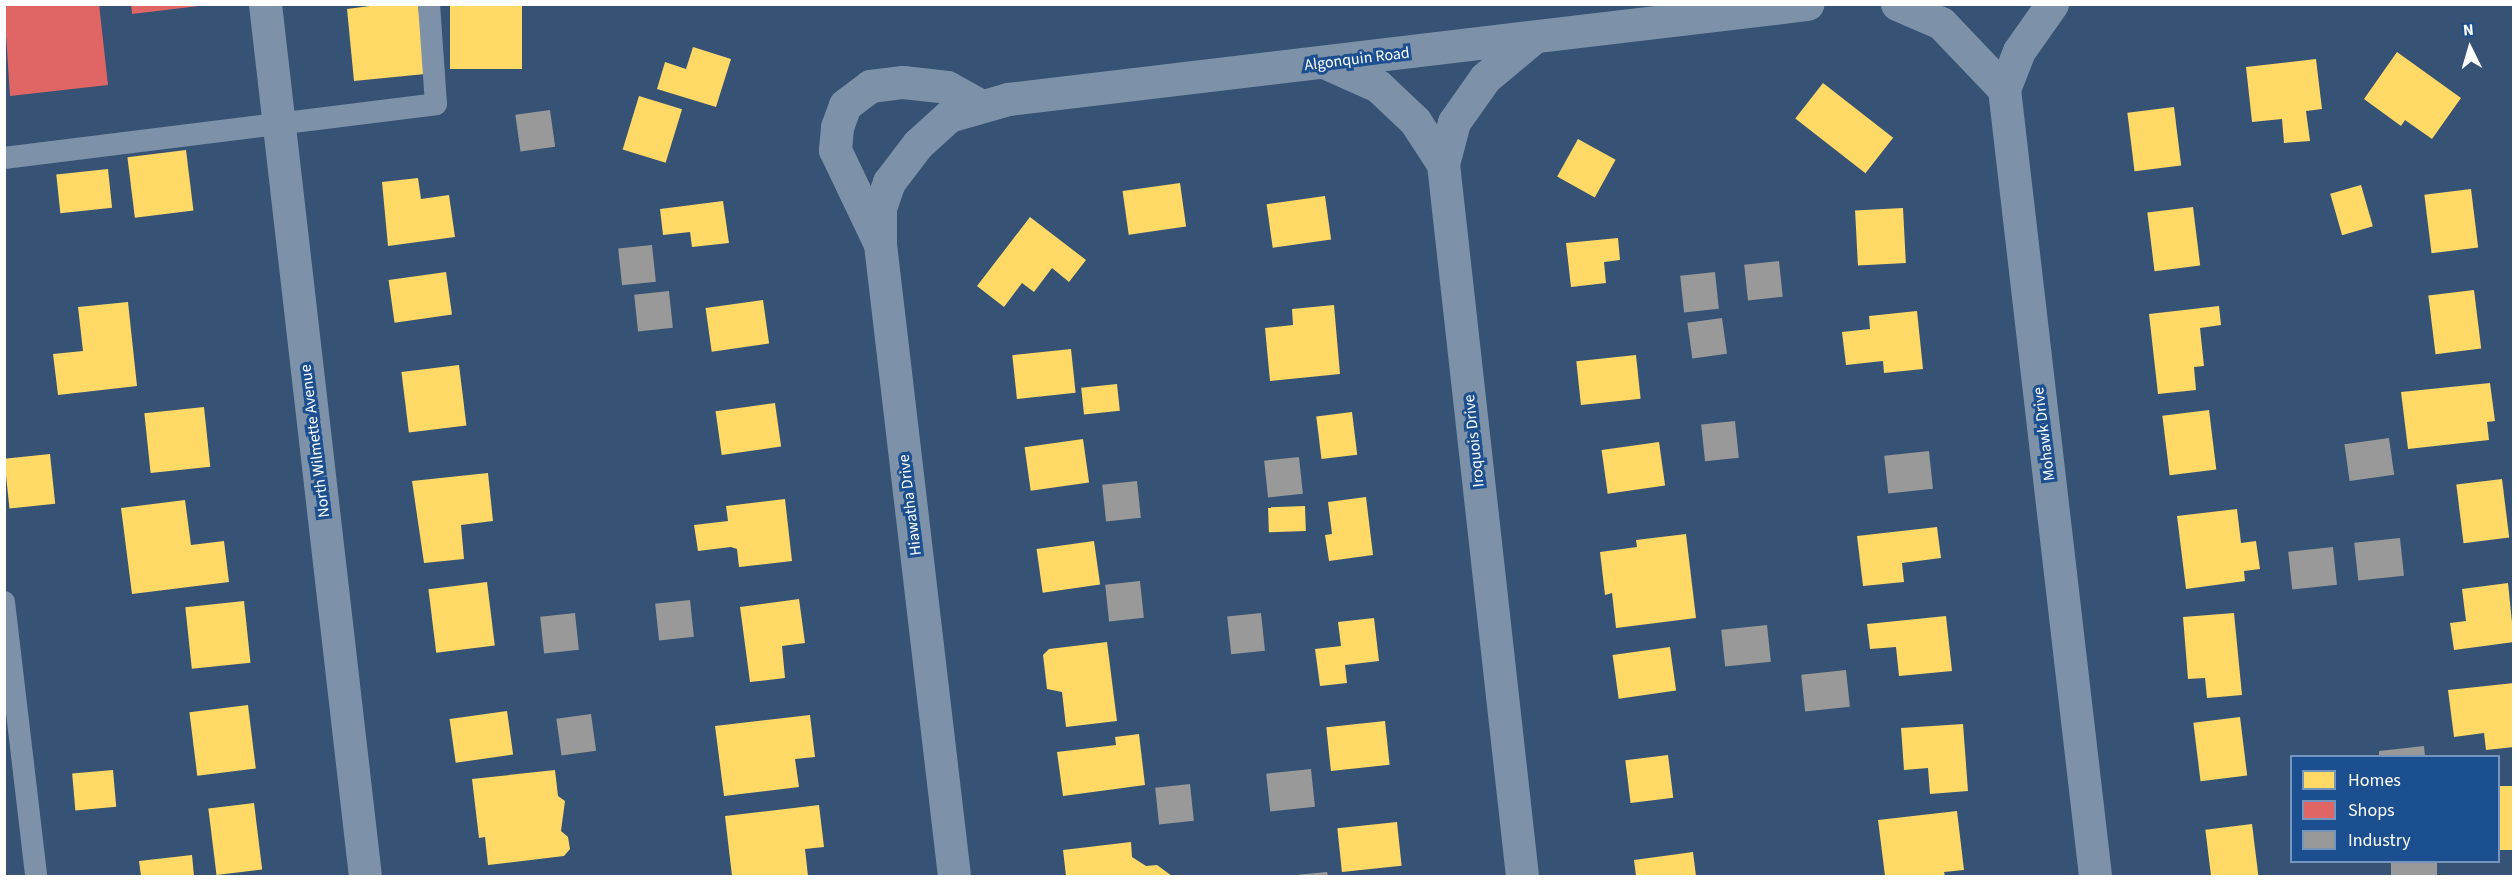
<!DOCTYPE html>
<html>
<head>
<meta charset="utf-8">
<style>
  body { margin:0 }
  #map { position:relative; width:2518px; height:881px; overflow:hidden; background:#365274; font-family:"Source Sans 3",sans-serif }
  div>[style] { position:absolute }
  .homes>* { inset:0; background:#ffd966; transform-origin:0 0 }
  .shops>* { inset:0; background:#e06666 }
  .industry>* { inset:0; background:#999; transform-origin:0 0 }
  .lane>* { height:22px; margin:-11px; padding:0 11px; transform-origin:11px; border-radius:11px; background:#7d92a8 }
  .street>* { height:33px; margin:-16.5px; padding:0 16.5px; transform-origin:16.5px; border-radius:16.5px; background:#7d92a8 }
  span { translate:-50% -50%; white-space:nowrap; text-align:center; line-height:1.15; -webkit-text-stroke:6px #1b4f8f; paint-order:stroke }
  .street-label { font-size:16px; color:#fff }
  .frame { position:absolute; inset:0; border:6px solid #fff; pointer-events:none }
  .legend { position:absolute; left:2290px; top:755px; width:210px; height:108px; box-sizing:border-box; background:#1b4f8f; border:2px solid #7695bc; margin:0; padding:8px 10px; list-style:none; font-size:18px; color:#fff }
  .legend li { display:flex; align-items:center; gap:12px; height:30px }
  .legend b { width:30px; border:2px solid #7695bc }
  .north { position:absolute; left:2440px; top:18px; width:60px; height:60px; -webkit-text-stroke:4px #1b4f8f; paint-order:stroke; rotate:355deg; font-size:16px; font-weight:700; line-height:24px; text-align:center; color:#fff }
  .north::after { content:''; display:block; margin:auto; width:21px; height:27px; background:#fff; clip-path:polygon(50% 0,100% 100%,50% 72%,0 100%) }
</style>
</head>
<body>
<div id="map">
  <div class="homes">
    <div style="clip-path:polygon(385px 4px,418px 4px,425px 74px,354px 81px,347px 9px)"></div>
    <div style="left:450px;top:4px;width:72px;height:65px"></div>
    <div style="clip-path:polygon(693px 47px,731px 59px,716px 107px,657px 89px,665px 62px,686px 69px)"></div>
    <div style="clip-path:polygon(2397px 52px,2461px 98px,2432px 139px,2405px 120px,2401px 126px,2364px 99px)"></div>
    <div style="clip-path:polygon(2316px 59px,2322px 109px,2306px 111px,2310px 141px,2284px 143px,2282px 119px,2252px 122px,2246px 67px)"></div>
    <div style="left:1823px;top:83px;width:89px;height:45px;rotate:38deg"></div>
    <div style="left:639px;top:96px;width:45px;height:56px;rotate:17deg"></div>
    <div style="left:2174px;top:107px;width:59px;height:47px;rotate:83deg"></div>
    <div style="left:1578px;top:139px;width:43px;height:43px;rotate:29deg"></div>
    <div style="left:186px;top:150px;width:61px;height:59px;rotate:83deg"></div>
    <div style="left:108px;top:169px;width:39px;height:52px;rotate:84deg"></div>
    <div style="clip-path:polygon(418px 178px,421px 199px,449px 195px,455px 237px,388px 246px,382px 182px)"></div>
    <div style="left:1180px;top:183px;width:44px;height:58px;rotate:82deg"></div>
    <div style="left:2361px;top:185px;width:43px;height:32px;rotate:74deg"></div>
    <div style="left:2471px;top:189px;width:59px;height:47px;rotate:83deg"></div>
    <div style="left:1325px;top:196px;width:44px;height:59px;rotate:82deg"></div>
    <div style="clip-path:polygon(723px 201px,729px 243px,692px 247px,690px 232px,663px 235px,660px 209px)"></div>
    <div style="left:2193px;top:207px;width:59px;height:46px;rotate:83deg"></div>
    <div style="left:1903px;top:208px;width:55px;height:48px;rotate:87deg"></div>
    <div style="clip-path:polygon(1030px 217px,1086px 260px,1069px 282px,1052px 268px,1034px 292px,1022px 283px,1004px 307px,977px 286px)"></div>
    <div style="clip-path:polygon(1618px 238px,1620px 260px,1604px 262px,1606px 283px,1571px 287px,1566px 243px)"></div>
    <div style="left:446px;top:272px;width:43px;height:58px;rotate:82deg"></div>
    <div style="left:2474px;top:290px;width:59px;height:46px;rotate:83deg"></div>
    <div style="left:763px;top:300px;width:44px;height:58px;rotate:82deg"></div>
    <div style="clip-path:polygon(128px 302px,137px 386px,58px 395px,53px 354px,83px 351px,78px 307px)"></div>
    <div style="clip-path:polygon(1334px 305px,1340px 374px,1270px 381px,1265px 328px,1293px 325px,1292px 309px)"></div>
    <div style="clip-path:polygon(2219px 306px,2221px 325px,2200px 328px,2204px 366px,2194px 367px,2196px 390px,2158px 394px,2149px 314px)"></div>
    <div style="clip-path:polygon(1917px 311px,1923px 369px,1884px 373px,1883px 361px,1846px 365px,1842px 332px,1870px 329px,1869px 316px)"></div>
    <div style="left:1071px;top:349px;width:44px;height:59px;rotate:84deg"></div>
    <div style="left:1636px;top:355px;width:44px;height:60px;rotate:84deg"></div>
    <div style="left:459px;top:365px;width:61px;height:58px;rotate:83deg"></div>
    <div style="clip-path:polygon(2490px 383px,2495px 421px,2487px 422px,2489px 440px,2408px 449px,2401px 392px)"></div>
    <div style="left:1117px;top:384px;width:27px;height:36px;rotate:84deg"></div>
    <div style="left:775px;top:403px;width:44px;height:60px;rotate:82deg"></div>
    <div style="left:204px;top:407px;width:60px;height:60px;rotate:84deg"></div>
    <div style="left:2209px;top:410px;width:60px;height:47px;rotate:83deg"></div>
    <div style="left:1352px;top:412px;width:43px;height:36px;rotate:83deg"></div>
    <div style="left:1083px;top:439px;width:44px;height:59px;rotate:82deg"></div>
    <div style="left:1659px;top:442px;width:44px;height:58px;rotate:82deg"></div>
    <div style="left:50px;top:454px;width:50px;height:46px;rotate:84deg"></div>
    <div style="clip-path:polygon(488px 473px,493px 521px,461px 525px,464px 559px,424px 563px,412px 481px)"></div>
    <div style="left:2502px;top:479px;width:59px;height:46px;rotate:83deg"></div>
    <div style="clip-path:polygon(1366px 497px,1373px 555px,1329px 561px,1325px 535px,1332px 534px,1328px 502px)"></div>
    <div style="clip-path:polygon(785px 499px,792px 561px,739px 567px,737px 549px,731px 547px,698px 551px,694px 525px,728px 521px,726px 506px)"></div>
    <div style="clip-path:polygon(185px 500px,191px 545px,224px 541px,229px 582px,132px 594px,121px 508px)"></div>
    <div style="left:1305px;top:506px;width:25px;height:37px;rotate:88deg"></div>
    <div style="clip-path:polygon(2237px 509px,2241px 543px,2256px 541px,2260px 569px,2244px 571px,2245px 581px,2186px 589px,2177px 516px)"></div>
    <div style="clip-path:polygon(1937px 527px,1941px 558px,1902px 563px,1904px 582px,1863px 586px,1857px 536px)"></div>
    <div style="clip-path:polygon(1686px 534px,1696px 618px,1616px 628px,1612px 593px,1605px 595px,1600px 552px,1637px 547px,1636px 540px)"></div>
    <div style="left:1094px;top:541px;width:44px;height:58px;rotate:82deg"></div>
    <div style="left:487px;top:582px;width:64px;height:59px;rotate:83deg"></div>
    <div style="clip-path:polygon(2508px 583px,2514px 642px,2454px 650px,2450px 623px,2466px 621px,2462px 589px)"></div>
    <div style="clip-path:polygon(799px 599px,805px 643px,782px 646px,785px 678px,750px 682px,740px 607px)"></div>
    <div style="left:244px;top:601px;width:62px;height:59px;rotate:84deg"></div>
    <div style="clip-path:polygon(2234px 613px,2242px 695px,2207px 698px,2205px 678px,2188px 679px,2183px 617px)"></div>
    <div style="clip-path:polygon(1946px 616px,1952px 671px,1899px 676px,1896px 647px,1870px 649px,1867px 624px)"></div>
    <div style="clip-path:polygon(1374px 618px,1379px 661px,1345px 665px,1347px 683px,1320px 686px,1315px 649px,1341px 646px,1338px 622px)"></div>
    <div style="clip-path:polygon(1107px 642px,1117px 721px,1066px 727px,1062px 692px,1047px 689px,1043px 655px,1049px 649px)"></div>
    <div style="left:1670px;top:647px;width:44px;height:58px;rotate:82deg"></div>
    <div style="clip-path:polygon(2514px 683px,2514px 747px,2486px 750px,2484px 733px,2454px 737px,2448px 690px)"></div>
    <div style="left:248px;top:705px;width:64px;height:59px;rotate:83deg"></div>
    <div style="left:507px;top:711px;width:44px;height:58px;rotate:82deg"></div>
    <div style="clip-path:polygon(810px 715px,815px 757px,795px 759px,799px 787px,724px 796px,715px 726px)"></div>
    <div style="left:2240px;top:717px;width:59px;height:47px;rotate:83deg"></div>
    <div style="left:1385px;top:721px;width:44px;height:59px;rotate:84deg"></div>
    <div style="clip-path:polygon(1963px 724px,1968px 791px,1930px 794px,1928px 768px,1904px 770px,1901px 728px)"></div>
    <div style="clip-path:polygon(1139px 734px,1145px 785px,1063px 796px,1057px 752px,1116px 745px,1115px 737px)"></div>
    <div style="left:1668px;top:755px;width:43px;height:43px;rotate:83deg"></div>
    <div style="left:113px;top:770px;width:37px;height:41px;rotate:85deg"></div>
    <div style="clip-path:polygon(555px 770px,558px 796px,565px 801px,561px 831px,568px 837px,570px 849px,564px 856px,488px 865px,485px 837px,479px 838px,472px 779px)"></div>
    <div style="left:2514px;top:786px;width:64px;height:16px;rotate:90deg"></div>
    <div style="left:254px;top:803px;width:67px;height:46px;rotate:83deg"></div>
    <div style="clip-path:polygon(819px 805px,824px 847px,805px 849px,808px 876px,732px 876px,725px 816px)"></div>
    <div style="clip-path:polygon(1957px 811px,1964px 870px,1944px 872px,1945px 876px,1885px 876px,1878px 820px)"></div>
    <div style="left:1397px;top:822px;width:44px;height:60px;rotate:84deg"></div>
    <div style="left:2252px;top:824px;width:52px;height:47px;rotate:83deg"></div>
    <div style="clip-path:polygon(1131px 842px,1132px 857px,1146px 866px,1157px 865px,1172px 876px,1066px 876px,1063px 850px)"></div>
    <div style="clip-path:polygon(1693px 852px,1696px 876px,1636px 876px,1634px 860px)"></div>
    <div style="clip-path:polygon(192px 855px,194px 876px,141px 876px,139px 861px)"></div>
  </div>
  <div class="shops">
    <div style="clip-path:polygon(4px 4px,99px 4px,108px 85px,10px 96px)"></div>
    <div style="clip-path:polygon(131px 4px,199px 4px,199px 6px,132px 14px)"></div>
  </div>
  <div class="industry">
    <div style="left:550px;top:110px;width:37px;height:35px;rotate:82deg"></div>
    <div style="left:652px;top:245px;width:37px;height:34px;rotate:84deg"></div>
    <div style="left:1779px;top:261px;width:36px;height:35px;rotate:84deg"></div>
    <div style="left:1715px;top:272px;width:37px;height:35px;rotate:84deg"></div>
    <div style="left:669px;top:291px;width:37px;height:35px;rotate:84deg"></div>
    <div style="left:1722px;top:318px;width:36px;height:35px;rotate:82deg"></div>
    <div style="left:1735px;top:421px;width:37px;height:34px;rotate:84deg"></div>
    <div style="left:2389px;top:438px;width:37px;height:45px;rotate:82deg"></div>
    <div style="left:1929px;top:451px;width:38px;height:45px;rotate:84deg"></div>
    <div style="left:1299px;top:457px;width:37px;height:35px;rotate:84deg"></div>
    <div style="left:1137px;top:481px;width:37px;height:35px;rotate:84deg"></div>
    <div style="left:2400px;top:538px;width:38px;height:46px;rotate:84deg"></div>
    <div style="left:2333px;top:547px;width:38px;height:45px;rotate:84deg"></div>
    <div style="left:1140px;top:581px;width:37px;height:35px;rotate:84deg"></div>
    <div style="left:690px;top:600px;width:37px;height:35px;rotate:84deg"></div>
    <div style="left:575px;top:613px;width:37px;height:35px;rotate:84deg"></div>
    <div style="left:1261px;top:613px;width:38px;height:34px;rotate:84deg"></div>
    <div style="left:1767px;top:625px;width:37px;height:46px;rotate:84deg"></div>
    <div style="left:1846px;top:670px;width:37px;height:45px;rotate:84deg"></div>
    <div style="left:591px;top:714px;width:37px;height:35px;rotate:82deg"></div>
    <div style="clip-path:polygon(2424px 746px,2425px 756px,2379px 756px,2379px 751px)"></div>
    <div style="left:1311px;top:769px;width:38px;height:45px;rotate:84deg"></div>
    <div style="left:1190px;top:784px;width:37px;height:35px;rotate:84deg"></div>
    <div style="left:2391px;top:862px;width:46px;height:14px"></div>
    <div style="clip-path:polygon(1327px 872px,1328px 876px,1296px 876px,1296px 875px)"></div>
  </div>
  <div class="lane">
    <div style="left:4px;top:158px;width:435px;rotate:-7.1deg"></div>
    <div style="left:436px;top:104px;width:100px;rotate:-94deg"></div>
    <div style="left:4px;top:602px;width:276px;rotate:83.3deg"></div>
  </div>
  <div class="street">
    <div style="left:265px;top:4px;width:878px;rotate:83.46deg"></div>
    <div style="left:1897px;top:4px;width:48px;rotate:23.4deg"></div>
    <div style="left:1941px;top:23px;width:91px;rotate:46.3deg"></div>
    <div style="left:2052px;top:4px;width:57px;rotate:125.1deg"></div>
    <div style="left:2019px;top:51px;width:41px;rotate:111.5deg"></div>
    <div style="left:2004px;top:89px;width:792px;rotate:83.4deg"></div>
    <div style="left:1326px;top:63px;width:57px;rotate:23.9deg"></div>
    <div style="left:1378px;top:86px;width:51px;rotate:43.4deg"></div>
    <div style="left:1415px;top:121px;width:51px;rotate:56.9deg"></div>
    <div style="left:878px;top:240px;width:100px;rotate:-115.5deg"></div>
    <div style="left:835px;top:150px;width:23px;rotate:-85deg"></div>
    <div style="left:837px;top:127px;width:23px;rotate:-70deg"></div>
    <div style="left:845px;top:105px;width:31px;rotate:-37deg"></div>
    <div style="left:870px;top:86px;width:33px;rotate:-7deg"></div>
    <div style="left:903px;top:82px;width:44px;rotate:6.5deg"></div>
    <div style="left:947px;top:87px;width:37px;rotate:29deg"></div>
    <div style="left:954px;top:876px;width:636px;rotate:-96.68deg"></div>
    <div style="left:880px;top:244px;width:36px;rotate:-90deg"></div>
    <div style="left:880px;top:208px;width:28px;rotate:-71deg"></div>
    <div style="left:889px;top:182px;width:48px;rotate:-52.7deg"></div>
    <div style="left:918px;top:144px;width:42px;rotate:-42.1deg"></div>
    <div style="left:949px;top:116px;width:61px;rotate:-16.1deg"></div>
    <div style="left:1008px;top:99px;width:805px;rotate:-6.78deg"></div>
    <div style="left:1522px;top:876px;width:716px;rotate:-96.33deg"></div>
    <div style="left:1443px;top:164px;width:43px;rotate:-75.3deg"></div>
    <div style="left:1454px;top:122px;width:54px;rotate:-54.8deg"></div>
    <div style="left:1485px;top:78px;width:62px;rotate:-39.8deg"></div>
  </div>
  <div class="street-label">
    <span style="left:1357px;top:59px;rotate:-7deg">Algonquin Road</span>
    <span style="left:2044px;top:434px;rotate:-97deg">Mohawk Drive</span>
    <span style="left:315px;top:441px;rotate:-97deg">North Wilmette Avenue</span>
    <span style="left:1474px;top:441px;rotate:-96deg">Iroquois Drive</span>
    <span style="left:910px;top:505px;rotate:-97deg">Hiawatha Drive</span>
  </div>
  <div class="frame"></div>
  <ul class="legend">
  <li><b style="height:16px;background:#ffd966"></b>Homes</li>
  <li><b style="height:16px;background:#e06666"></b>Shops</li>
  <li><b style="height:16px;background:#999"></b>Industry</li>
  </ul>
  <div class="north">N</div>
</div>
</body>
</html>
